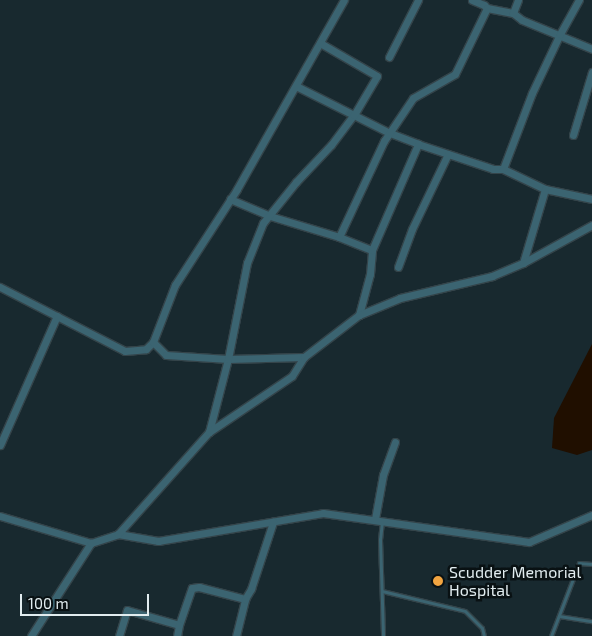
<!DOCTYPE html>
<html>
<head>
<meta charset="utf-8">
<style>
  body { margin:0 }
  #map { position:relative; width:592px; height:636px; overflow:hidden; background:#18292f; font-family:"Exo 2",sans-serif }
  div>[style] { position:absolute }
  .water>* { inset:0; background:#200f00 }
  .roads { filter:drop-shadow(1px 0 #34444a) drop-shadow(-1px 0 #34444a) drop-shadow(0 1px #34444a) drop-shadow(0 -1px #34444a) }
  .service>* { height:3px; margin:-1.5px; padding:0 1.5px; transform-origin:1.5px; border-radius:1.5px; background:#3b6471 }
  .minor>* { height:7px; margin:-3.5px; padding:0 3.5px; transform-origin:3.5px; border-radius:3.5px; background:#3b6471 }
  .dots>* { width:14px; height:14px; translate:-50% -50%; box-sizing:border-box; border:2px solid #091113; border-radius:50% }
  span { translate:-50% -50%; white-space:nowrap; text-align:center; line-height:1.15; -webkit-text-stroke:5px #091113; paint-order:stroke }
  .poi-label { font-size:16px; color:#e1ecef }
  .left { translate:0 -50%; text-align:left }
  .scale { position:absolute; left:20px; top:594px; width:129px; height:22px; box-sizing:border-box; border:2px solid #e1ecef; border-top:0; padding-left:6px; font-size:15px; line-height:18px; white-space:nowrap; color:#e1ecef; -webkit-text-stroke:4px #091113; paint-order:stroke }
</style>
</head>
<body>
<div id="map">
  <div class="water">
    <div style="clip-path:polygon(592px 344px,592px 450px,577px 455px,552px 448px,554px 418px)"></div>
  </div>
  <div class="roads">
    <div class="service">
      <div style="left:382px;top:521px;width:18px;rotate:96deg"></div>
      <div style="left:380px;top:539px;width:97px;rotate:88.2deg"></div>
      <div style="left:382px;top:591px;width:85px;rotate:13.5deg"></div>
      <div style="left:465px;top:611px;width:24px;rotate:45deg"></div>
      <div style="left:482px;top:628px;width:8px;rotate:76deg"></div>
      <div style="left:559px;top:616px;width:33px;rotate:9deg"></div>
      <div style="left:551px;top:636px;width:78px;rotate:-69deg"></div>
      <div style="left:579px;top:563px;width:13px;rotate:4deg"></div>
    </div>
    <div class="minor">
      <div style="left:472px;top:0;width:13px;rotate:23deg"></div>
      <div style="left:484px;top:5px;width:4px;rotate:45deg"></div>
      <div style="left:487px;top:8px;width:26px;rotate:11deg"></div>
      <div style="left:513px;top:13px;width:11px;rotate:38deg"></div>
      <div style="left:522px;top:20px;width:76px;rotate:22.5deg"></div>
      <div style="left:513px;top:13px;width:14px;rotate:-69deg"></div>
      <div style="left:389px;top:57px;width:64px;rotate:-63deg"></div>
      <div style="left:296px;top:86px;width:105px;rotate:26.6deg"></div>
      <div style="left:390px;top:133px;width:30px;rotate:21deg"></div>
      <div style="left:418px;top:144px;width:79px;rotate:18.4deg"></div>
      <div style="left:493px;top:169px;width:10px"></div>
      <div style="left:503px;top:169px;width:47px;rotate:25.5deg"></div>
      <div style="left:545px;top:189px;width:48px;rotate:12deg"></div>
      <div style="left:573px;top:135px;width:66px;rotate:-73.2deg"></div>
      <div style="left:503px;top:169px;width:81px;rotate:-69.1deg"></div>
      <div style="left:532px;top:93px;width:65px;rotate:-64.6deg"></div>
      <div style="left:560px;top:34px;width:39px;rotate:-61deg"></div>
      <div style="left:230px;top:199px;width:43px;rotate:23deg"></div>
      <div style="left:270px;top:216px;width:72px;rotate:16.9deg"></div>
      <div style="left:339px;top:237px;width:35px;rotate:22deg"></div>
      <div style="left:339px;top:237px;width:106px;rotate:-64.9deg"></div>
      <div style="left:384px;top:141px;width:52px;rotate:-56deg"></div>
      <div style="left:413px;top:98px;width:48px;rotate:-29.7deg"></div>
      <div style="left:455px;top:74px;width:73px;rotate:-64.1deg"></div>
      <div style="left:523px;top:263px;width:77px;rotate:-73.4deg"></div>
      <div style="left:398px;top:267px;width:40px;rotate:-69.8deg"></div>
      <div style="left:412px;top:229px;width:83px;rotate:-64.4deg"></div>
      <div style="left:0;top:287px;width:140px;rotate:27.1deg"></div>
      <div style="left:125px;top:351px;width:21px;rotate:-5deg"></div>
      <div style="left:146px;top:349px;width:10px;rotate:-45deg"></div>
      <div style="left:153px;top:342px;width:61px;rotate:-68.9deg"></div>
      <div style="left:175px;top:285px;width:114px;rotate:-57.1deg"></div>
      <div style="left:237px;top:189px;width:217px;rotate:-60.5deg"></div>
      <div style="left:359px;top:315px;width:42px;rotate:-75deg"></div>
      <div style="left:370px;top:274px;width:24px;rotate:-85deg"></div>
      <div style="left:372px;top:250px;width:116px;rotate:-66.5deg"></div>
      <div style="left:153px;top:342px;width:18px;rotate:45deg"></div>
      <div style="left:166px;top:355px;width:62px;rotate:3.7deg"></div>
      <div style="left:228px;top:359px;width:76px;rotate:-1.5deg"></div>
      <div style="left:209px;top:432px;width:75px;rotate:-75.4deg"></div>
      <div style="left:228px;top:359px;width:98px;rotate:-78.8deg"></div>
      <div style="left:247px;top:263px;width:43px;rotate:-68.2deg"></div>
      <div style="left:263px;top:223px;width:53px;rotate:-51.2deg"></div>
      <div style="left:296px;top:182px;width:51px;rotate:-46.6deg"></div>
      <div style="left:331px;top:145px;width:38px;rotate:-53deg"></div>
      <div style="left:354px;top:115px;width:45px;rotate:-59.5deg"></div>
      <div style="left:377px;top:76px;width:66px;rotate:-149.9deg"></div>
      <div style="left:0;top:445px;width:141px;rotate:-66.2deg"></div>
      <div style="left:0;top:516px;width:95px;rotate:16.5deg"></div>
      <div style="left:375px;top:519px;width:45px;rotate:-79.7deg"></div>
      <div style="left:383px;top:475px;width:35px;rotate:-70deg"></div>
      <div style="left:118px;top:534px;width:41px;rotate:9.9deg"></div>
      <div style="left:158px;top:541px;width:167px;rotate:-9.6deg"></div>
      <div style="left:323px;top:513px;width:208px;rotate:8deg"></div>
      <div style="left:529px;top:542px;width:69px;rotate:-23.2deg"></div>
      <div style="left:179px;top:625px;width:39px;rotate:-71deg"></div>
      <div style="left:192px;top:588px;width:7px;rotate:-8deg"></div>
      <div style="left:199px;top:587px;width:48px;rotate:14.6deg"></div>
      <div style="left:31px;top:636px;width:111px;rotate:-57.2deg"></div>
      <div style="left:91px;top:543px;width:28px;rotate:-18deg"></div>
      <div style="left:118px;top:534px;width:137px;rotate:-48.3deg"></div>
      <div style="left:209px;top:432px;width:100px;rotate:-34deg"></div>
      <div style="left:292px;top:376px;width:22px;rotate:-58deg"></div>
      <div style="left:304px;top:357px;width:69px;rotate:-37.4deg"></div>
      <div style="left:359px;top:315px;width:44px;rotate:-22.5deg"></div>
      <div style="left:400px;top:298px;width:95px;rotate:-13.4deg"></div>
      <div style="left:492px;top:276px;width:34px;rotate:-23deg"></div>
      <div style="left:523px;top:263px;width:79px;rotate:-28.8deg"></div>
      <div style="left:119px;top:636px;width:27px;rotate:-73deg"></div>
      <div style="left:127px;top:610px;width:54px;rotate:16.1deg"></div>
      <div style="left:179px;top:625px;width:11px;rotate:100deg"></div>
      <div style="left:236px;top:636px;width:38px;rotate:-76deg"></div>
      <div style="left:245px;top:599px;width:12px;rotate:-59deg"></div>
      <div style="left:251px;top:589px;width:71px;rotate:-71.8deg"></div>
    </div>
  </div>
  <div class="dots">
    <div style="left:438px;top:581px;background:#f2a541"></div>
  </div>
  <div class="poi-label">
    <span class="left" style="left:449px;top:581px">Scudder Memorial<br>Hospital</span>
  </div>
  <div class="scale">100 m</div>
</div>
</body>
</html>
